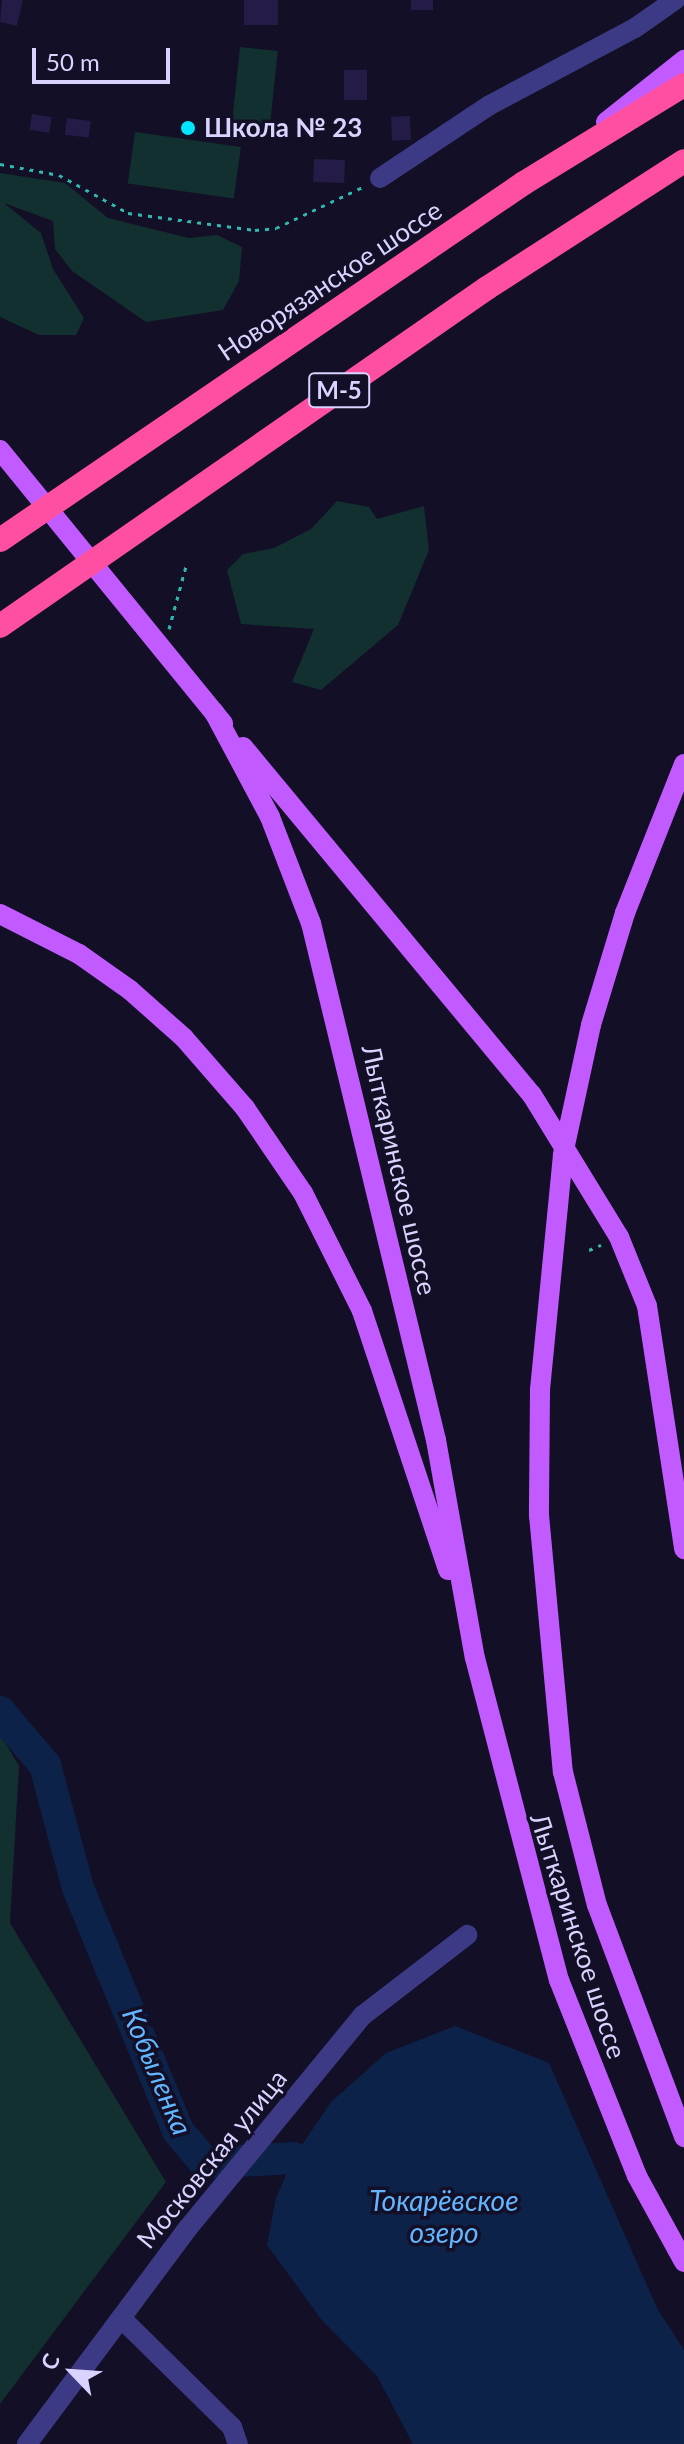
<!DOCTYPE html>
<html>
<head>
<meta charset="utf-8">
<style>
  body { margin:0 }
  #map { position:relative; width:684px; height:2444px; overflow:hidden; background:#130f26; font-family:Lato,sans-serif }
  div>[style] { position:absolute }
  .green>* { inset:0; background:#12302f; transform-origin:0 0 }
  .water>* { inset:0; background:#0c2248 }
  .river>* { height:32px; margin:-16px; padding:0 16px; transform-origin:16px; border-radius:16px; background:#0c2248 }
  .building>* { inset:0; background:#241b47; transform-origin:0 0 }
  .path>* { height:3px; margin-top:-1.5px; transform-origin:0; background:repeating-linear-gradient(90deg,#2fb8b0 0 4px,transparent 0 10px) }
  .minor>* { height:20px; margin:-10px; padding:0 10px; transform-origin:10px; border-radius:10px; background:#3d3a85 }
  .major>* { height:20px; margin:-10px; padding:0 10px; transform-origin:10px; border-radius:10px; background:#c25bff }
  .highway>* { height:24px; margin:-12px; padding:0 12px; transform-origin:12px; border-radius:12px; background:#ff4fa3 }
  .dots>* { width:22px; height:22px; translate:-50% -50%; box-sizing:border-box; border:4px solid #130f26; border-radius:50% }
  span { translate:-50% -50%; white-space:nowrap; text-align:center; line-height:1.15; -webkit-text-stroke:7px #130f26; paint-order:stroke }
  .shield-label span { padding:2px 6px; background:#130f26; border:2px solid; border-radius:6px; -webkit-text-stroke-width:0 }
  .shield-label { font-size:24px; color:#d9d4ff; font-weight:700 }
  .poi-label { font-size:26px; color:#d9d4ff; font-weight:700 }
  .left { translate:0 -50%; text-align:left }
  .street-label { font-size:26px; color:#d9d4ff }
  .water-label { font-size:28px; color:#62b6ff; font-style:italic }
  .north { position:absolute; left:32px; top:2332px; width:80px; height:80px; -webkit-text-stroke:6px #130f26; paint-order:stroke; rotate:295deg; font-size:22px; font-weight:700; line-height:32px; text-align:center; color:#d9d4ff }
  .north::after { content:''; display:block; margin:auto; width:28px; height:36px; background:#d9d4ff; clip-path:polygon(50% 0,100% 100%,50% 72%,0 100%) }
  .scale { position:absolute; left:32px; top:48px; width:138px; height:36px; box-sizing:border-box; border:4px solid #d9d4ff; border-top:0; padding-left:10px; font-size:24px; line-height:28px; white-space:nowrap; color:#d9d4ff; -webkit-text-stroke:6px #130f26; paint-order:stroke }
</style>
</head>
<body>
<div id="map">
  <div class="green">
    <div style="left:240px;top:47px;width:38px;height:84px;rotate:6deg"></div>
    <div style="left:135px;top:132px;width:107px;height:52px;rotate:8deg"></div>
    <div style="clip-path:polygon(0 173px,65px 183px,108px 218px,189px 238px,217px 235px,242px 247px,239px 281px,223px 310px,146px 322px,72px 271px,55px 249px,53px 221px,4px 203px,41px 233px,53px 269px,84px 318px,76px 335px,39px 335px,0 317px)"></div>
    <div style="clip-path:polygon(337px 501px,369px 507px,377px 519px,424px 506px,429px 550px,398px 625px,321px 690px,292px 682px,314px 629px,241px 624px,227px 570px,243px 554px,274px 548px,311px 529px)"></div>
    <div style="clip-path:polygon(0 1734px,19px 1766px,10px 1923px,166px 2182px,0 2404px)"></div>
  </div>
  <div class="water">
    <div style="clip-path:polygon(455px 2026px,549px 2063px,657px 2308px,684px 2350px,684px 2444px,413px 2444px,377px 2376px,321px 2319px,267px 2245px,276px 2198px,293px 2158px,331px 2102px,386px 2053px)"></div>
  </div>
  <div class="river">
    <div style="left:0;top:1712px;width:70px;rotate:49.7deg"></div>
    <div style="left:45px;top:1765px;width:127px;rotate:75deg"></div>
    <div style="left:78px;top:1888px;width:263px;rotate:67.6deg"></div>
    <div style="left:178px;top:2131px;width:42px;rotate:49.8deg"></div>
    <div style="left:205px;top:2163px;width:88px;rotate:-3.3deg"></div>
    <div style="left:293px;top:2158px;width:41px;rotate:19.7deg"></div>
  </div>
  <div class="building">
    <div style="clip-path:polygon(2px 0,23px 0,17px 26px,0 22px)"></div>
    <div style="left:244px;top:0;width:34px;height:25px"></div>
    <div style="left:411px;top:0;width:22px;height:10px"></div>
    <div style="left:344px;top:70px;width:23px;height:30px"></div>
    <div style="left:32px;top:114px;width:20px;height:16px;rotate:9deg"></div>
    <div style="left:410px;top:116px;width:24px;height:19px;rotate:88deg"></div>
    <div style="left:67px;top:118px;width:24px;height:17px;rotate:7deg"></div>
    <div style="left:314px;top:159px;width:31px;height:23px;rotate:2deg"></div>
  </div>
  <div class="path">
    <div style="left:0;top:164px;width:60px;rotate:10.6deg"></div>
    <div style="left:59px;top:175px;width:79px;rotate:28.8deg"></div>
    <div style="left:128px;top:213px;width:128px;rotate:7.6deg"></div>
    <div style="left:255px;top:230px;width:21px;rotate:-5deg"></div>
    <div style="left:276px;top:228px;width:98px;rotate:-25.3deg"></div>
    <div style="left:169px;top:629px;width:65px;rotate:-74.9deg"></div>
    <div style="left:589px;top:1250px;width:13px;rotate:-23deg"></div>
  </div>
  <div class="minor">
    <div style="left:380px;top:178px;width:132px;rotate:-33.6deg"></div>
    <div style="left:490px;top:105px;width:164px;rotate:-28deg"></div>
    <div style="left:635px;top:28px;width:49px;rotate:-35deg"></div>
    <div style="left:121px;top:2318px;width:156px;rotate:44.5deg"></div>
    <div style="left:232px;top:2427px;width:18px;rotate:71deg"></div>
    <div style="left:27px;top:2444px;width:269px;rotate:-53.3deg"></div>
    <div style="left:188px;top:2228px;width:274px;rotate:-50.6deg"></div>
    <div style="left:362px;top:2016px;width:133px;rotate:-37.6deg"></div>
  </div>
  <div class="major">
    <div style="left:606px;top:122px;width:100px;rotate:-38.5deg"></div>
    <div style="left:0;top:450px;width:353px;rotate:50.8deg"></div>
    <div style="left:214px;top:712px;width:119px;rotate:61.9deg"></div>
    <div style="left:270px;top:817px;width:114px;rotate:68.9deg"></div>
    <div style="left:311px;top:923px;width:532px;rotate:76.41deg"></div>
    <div style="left:436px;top:1440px;width:221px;rotate:79.9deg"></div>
    <div style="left:475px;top:1658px;width:333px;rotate:75.4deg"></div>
    <div style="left:559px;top:1980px;width:211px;rotate:68.3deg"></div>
    <div style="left:637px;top:2176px;width:98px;rotate:61.3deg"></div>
    <div style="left:243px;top:747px;width:452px;rotate:50.3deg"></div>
    <div style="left:532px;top:1095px;width:167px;rotate:58.5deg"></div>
    <div style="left:619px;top:1237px;width:74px;rotate:67.9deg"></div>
    <div style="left:647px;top:1306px;width:246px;rotate:81.3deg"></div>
    <div style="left:684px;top:764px;width:160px;rotate:111.6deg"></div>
    <div style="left:625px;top:913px;width:117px;rotate:106.9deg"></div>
    <div style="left:591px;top:1025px;width:133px;rotate:102.2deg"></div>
    <div style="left:563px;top:1155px;width:236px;rotate:95.6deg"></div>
    <div style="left:540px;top:1390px;width:125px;rotate:90.5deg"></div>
    <div style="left:539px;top:1515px;width:258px;rotate:84.7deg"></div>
    <div style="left:563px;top:1772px;width:137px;rotate:75.7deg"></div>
    <div style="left:597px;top:1905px;width:248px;rotate:69.4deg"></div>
    <div style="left:0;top:914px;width:89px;rotate:26.9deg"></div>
    <div style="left:79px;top:954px;width:62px;rotate:35.2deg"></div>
    <div style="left:130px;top:990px;width:72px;rotate:41.6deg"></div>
    <div style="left:184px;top:1038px;width:93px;rotate:48.9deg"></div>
    <div style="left:245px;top:1108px;width:103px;rotate:55.7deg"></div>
    <div style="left:303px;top:1193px;width:132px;rotate:63.4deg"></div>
    <div style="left:362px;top:1311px;width:273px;rotate:71.6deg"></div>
  </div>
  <div class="highway">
    <div style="left:0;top:540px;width:634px;rotate:-34.27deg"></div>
    <div style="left:524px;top:183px;width:188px;rotate:-31.5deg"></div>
    <div style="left:0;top:626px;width:593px;rotate:-34.76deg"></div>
    <div style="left:487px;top:288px;width:234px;rotate:-32.8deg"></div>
  </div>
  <div class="dots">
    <div style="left:188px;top:128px;background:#00e5ff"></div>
  </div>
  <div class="shield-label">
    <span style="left:339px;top:390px">М-5</span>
  </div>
  <div class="poi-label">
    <span class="left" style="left:204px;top:128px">Школа № 23</span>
  </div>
  <div class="street-label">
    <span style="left:330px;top:281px;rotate:-34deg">Новорязанское шоссе</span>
    <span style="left:399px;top:1170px;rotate:77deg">Лыткаринское шоссе</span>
    <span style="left:578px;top:1936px;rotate:72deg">Лыткаринское шоссе</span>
    <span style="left:212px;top:2159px;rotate:-51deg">Московская улица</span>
  </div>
  <div class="water-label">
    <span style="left:158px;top:2071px;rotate:67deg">Кобыленка</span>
    <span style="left:444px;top:2216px">Токарёвское<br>озеро</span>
  </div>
  <div class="north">С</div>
  <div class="scale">50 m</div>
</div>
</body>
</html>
